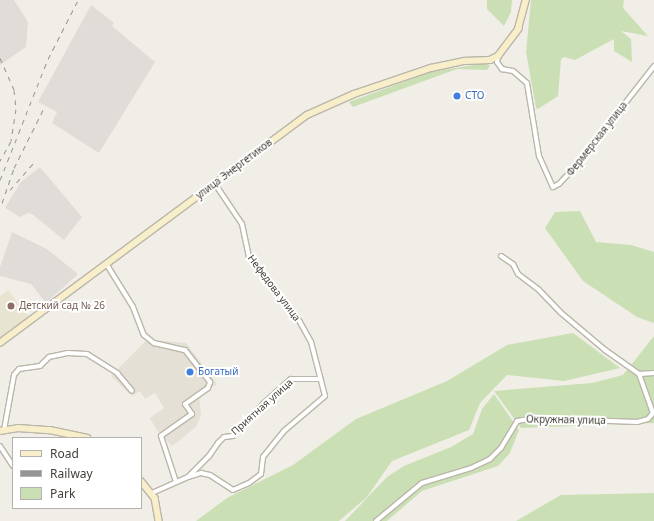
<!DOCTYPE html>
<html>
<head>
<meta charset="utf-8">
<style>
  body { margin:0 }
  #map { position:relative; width:654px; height:521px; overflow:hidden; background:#f1eee7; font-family:"Noto Sans",sans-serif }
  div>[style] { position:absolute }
  .residential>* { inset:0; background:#e4e0d5 }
  .industrial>* { inset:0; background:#e0ddd8 }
  .education>* { inset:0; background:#e8e4d2 }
  .green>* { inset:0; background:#cae0b4 }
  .roads { filter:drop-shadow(1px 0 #bbb6aa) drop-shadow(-1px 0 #bbb6aa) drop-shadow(0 1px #bbb6aa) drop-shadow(0 -1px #bbb6aa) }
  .street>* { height:4px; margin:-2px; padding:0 2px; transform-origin:2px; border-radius:2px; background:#fff }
  .secondary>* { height:5.5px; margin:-2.75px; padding:0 2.75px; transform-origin:2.75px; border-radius:2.75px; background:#f8efca }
  .rail>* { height:1px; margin-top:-0.5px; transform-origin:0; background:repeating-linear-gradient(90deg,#959595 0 5px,transparent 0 10px) }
  .dots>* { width:11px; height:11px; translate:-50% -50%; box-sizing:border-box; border:2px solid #fff; border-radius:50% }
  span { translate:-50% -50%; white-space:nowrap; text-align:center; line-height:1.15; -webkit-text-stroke:4px #fff; paint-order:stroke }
  .shop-label { font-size:10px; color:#366cbe }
  .left { translate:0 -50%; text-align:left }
  .street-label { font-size:10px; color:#433f37 }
  .education-label { font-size:10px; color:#785e54 }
  .legend { position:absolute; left:12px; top:437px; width:130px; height:72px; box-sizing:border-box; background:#fff; border:1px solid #b4b2af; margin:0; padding:5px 7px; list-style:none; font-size:12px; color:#433f37 }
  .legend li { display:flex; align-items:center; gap:8px; height:20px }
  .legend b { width:20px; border:1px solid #b4b2af }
</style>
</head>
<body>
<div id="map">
  <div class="residential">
    <div style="clip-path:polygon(154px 340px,186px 343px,217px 384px,199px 396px,201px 415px,196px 427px,172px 446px,156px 429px,150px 418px,164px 408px,155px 393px,145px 399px,140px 391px,132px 396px,111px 376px,145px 342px)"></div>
  </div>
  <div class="industrial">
    <div style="clip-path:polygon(0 0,14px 0,28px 22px,26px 47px,0 65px)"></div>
    <div style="clip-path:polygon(91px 5px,114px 23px,112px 26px,155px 62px,99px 153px,52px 123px,57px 112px,38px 102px)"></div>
    <div style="clip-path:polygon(40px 167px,82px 217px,64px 240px,32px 214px,28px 213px,20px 217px,5px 208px,20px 183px)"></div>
    <div style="clip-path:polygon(12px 232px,47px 249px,78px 274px,46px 303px,31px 284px,0 276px,0 267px)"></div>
  </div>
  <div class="education">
    <div style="clip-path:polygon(8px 290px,29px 317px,0 339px,0 296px)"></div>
  </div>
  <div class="green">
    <div style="clip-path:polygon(487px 0,512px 0,511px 12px,504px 26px,487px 9px)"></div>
    <div style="clip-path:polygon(531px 0,624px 0,623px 8px,648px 36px,621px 31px,631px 39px,632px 62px,614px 51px,614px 39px,575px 60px,564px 57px,561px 59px,558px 96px,538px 109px,536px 108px,526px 52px)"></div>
    <div style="clip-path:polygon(486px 63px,490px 66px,487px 70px,457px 69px,353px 107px,349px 102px,430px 72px)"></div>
    <div style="clip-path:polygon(580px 211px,596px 242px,631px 245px,654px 252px,654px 323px,637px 317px,583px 281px,545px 228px,555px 212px)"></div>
    <div style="clip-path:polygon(573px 333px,620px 368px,564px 381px,507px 375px,480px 403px,469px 430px,392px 461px,367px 497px,339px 521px,196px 521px,227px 498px,293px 465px,356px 419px,447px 381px,507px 345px)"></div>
    <div style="clip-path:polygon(654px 336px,654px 423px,521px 428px,494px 391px,592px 383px,623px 375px)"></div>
    <div style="clip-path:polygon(494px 394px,519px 430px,510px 453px,498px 466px,422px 491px,387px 521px,345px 521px,387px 477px,404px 466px,451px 447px,473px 434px,482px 409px)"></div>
    <div style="clip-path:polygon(654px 493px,654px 521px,516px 521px,561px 495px)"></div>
  </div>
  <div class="roads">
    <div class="street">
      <div style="left:498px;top:56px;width:6px;rotate:99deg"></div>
      <div style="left:497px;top:62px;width:9px;rotate:54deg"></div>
      <div style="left:502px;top:69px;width:11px;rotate:10deg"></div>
      <div style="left:513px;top:71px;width:18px;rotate:41deg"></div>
      <div style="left:527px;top:83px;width:74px;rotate:80.7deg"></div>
      <div style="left:539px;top:156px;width:34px;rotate:66deg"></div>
      <div style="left:553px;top:187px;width:7px;rotate:-27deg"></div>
      <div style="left:559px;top:184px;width:25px;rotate:-47deg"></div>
      <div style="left:576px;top:166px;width:127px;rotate:-52deg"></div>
      <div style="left:501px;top:256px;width:14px;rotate:34deg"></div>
      <div style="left:513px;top:264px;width:11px;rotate:63deg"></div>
      <div style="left:518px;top:274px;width:26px;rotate:37deg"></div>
      <div style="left:539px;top:290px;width:30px;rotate:46deg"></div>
      <div style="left:560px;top:312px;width:59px;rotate:40.2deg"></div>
      <div style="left:605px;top:350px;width:42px;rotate:35.2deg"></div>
      <div style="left:639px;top:374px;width:15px;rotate:-4deg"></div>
      <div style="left:107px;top:265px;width:49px;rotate:58.2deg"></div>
      <div style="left:133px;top:307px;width:30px;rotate:69deg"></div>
      <div style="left:144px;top:335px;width:13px;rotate:39deg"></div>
      <div style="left:154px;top:343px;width:32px;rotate:13deg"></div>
      <div style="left:185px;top:350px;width:41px;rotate:52deg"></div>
      <div style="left:210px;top:382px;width:6px;rotate:108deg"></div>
      <div style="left:208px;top:388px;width:28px;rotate:145deg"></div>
      <div style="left:185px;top:404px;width:12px;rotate:55deg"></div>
      <div style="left:192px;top:414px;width:38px;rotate:145deg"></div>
      <div style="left:161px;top:436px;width:48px;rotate:71.9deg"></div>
      <div style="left:4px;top:430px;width:56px;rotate:-79.7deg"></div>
      <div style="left:14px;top:375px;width:8px;rotate:-50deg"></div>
      <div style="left:19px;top:369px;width:21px;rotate:-8deg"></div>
      <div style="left:40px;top:366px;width:13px;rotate:-45deg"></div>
      <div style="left:49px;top:357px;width:19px;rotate:-12deg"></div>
      <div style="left:68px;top:353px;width:19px;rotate:3deg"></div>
      <div style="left:87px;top:354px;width:36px;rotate:32deg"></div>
      <div style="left:117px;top:373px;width:23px;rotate:50deg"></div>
      <div style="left:0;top:446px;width:24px;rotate:57deg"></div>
      <div style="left:188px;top:477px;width:14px;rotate:-17deg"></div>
      <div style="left:201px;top:473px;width:9px;rotate:13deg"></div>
      <div style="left:210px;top:475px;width:27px;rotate:33deg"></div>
      <div style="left:233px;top:490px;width:17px;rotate:-24deg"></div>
      <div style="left:249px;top:483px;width:15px;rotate:-37deg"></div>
      <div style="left:261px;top:474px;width:17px;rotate:-83deg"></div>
      <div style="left:263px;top:457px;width:33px;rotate:-51deg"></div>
      <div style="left:284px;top:431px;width:54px;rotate:-40.5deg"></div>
      <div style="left:325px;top:396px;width:56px;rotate:-104.5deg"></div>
      <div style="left:311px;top:342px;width:23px;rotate:-119deg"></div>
      <div style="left:300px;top:322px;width:83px;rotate:-128.1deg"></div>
      <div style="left:249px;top:257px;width:34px;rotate:-102deg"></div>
      <div style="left:242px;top:224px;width:48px;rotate:-124deg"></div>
      <div style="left:152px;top:493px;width:39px;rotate:-24deg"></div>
      <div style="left:188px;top:477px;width:30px;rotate:-45deg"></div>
      <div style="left:209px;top:456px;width:16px;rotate:-55deg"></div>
      <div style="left:218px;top:443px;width:8px;rotate:-45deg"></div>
      <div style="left:224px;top:437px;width:9px;rotate:-6deg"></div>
      <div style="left:233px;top:436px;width:45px;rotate:-46.8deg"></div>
      <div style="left:264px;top:403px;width:36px;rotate:-42deg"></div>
      <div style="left:291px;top:379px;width:28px"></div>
      <div style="left:376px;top:521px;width:60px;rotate:-39.6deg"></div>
      <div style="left:422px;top:483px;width:51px;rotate:-17deg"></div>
      <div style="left:471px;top:468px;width:21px;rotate:-25deg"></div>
      <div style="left:490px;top:459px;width:16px;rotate:-45deg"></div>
      <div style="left:501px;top:448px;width:31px;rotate:-59deg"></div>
      <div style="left:517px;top:421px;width:19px;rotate:-9deg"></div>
      <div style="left:536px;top:418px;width:101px;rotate:2.3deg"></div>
      <div style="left:637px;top:422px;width:11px;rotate:-15deg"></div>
      <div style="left:648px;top:419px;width:8px;rotate:-50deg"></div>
      <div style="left:653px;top:413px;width:41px;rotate:-109.7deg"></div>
    </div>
    <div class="secondary">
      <div style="left:0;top:343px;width:382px;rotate:-36.6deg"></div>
      <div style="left:307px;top:115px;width:51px;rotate:-24.1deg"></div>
      <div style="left:354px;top:94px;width:81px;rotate:-18.7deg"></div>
      <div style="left:431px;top:68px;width:34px;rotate:-12deg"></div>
      <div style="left:464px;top:61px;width:26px;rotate:-2deg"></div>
      <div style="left:490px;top:60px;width:9px;rotate:-27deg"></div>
      <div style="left:498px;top:56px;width:34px;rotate:-53deg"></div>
      <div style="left:518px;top:29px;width:30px;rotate:-75deg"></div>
      <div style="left:0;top:431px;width:18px;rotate:-9deg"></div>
      <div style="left:18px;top:428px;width:32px;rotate:4deg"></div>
      <div style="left:50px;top:430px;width:38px;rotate:12deg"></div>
      <div style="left:141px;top:481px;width:22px;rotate:51deg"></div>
      <div style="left:155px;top:498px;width:23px;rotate:80deg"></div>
    </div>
  </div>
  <div class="rail">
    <div style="left:0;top:58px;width:35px;rotate:66deg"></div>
    <div style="left:14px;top:90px;width:19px;rotate:84deg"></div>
    <div style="left:16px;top:109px;width:32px;rotate:99deg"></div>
    <div style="left:11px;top:141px;width:23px;rotate:119deg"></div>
    <div style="left:0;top:180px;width:130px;rotate:-68.4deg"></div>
    <div style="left:48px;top:59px;width:66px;rotate:-63deg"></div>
    <div style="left:10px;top:190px;width:37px;rotate:-49deg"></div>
    <div style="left:2px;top:203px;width:37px;rotate:-71deg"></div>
    <div style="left:14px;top:168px;width:69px;rotate:-63.4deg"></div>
  </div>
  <div class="dots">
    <div style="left:457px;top:96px;background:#3f7fe0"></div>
    <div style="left:11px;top:306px;background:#8d6e63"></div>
    <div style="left:190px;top:372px;background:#3f7fe0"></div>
  </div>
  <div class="shop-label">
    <span class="left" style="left:465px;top:96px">СТО</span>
    <span class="left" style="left:198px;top:372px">Богатый</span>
  </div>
  <div class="street-label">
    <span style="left:597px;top:139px;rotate:-52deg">Фермерская улица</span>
    <span style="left:234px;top:169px;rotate:-37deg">улица Энергетиков</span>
    <span style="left:274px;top:288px;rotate:53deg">Нефедова улица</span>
    <span style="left:262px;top:407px;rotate:-42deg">Приятная улица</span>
    <span style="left:566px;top:420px;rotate:1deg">Окружная улица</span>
  </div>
  <div class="education-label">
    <span class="left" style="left:19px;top:306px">Детский сад № 26</span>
  </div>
  <ul class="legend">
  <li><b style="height:5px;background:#f8efca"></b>Road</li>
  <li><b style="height:5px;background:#959595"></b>Railway</li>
  <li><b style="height:11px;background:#cae0b4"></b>Park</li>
  </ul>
</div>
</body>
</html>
